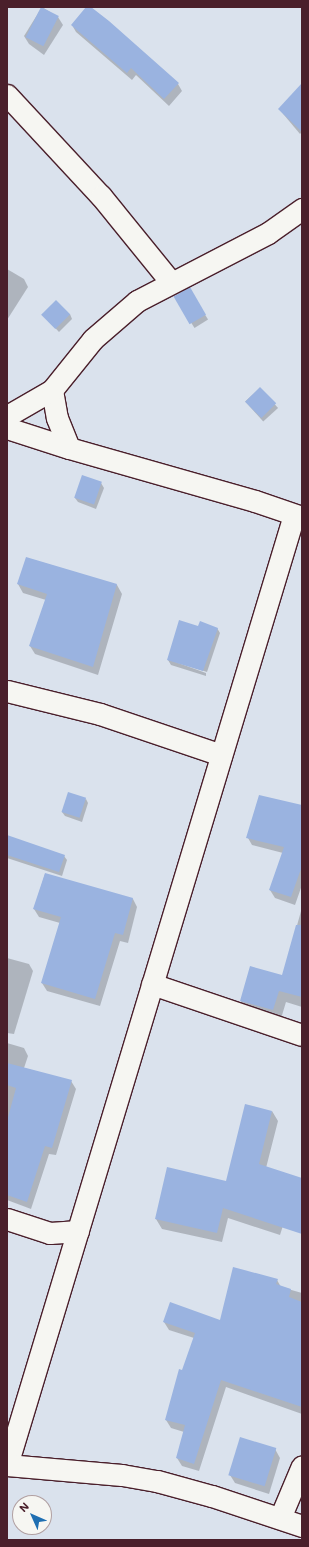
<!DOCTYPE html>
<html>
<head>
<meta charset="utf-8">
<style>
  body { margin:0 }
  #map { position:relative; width:309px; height:1547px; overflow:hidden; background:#dae2ed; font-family:Mali,sans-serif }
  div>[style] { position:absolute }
  .shadow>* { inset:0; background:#0003; transform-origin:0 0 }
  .building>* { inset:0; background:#9ab3e0; transform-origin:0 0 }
  .roads { filter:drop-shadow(1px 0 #4a1f2b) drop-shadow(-1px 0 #4a1f2b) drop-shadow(0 1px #4a1f2b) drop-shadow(0 -1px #4a1f2b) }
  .minor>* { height:21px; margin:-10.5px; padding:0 10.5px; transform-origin:10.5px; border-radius:10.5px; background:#f6f6f2 }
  span { translate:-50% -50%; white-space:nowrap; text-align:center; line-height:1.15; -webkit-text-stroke:4px #f6f6f2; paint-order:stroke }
  .frame { position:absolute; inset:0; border:8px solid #4a1f2b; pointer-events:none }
  .north { position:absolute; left:12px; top:1495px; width:40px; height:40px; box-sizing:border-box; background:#f6f6f2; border:1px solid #b1a0a2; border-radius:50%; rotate:315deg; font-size:11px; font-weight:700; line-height:16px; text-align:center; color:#4a1f2b }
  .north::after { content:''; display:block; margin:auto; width:14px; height:18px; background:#1f6fb2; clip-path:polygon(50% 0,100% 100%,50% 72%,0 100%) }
</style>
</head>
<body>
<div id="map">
  <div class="shadow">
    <div style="clip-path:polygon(42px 7px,58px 17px,63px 25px,44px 55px,29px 44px,24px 36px)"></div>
    <div style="clip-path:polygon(87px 7px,178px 84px,182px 91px,169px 106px,136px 75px,132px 80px,76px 32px,72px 25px)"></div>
    <div style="clip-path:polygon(302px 85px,302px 132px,300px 134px,279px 109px)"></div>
    <div style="clip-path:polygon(7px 269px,24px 279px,28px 287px,7px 320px)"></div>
    <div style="left:189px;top:289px;width:36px;height:16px;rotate:58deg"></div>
    <div style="clip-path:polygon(70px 314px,72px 319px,59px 332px,43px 315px)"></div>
    <div style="left:260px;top:388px;width:27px;height:20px;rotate:48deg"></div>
    <div style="clip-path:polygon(101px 483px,104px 488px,96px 509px,78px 502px,75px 498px)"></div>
    <div style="clip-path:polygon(27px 558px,117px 585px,122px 594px,98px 675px,35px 654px,30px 646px,46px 600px,23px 593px,18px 584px)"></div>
    <div style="clip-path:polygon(217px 628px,220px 633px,207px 672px,170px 660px,206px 673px,206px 676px,171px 665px,168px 660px)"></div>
    <div style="clip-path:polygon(86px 799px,88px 803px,82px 822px,65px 816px,62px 812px)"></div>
    <div style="clip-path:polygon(302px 807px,302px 885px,295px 905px,275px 898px,270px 890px,283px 853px,252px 845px,248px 838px)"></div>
    <div style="clip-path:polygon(7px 836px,64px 856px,67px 860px,62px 876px,7px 858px)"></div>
    <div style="clip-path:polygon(45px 874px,133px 899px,137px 907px,128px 943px,120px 941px,100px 1006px,47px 991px,42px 983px,60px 923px,39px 917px,34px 909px)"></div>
    <div style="clip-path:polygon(301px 911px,302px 1007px,286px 1002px,280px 1022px,248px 1013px,241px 1001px,283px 976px)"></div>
    <div style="clip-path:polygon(7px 958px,29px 964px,33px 971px,14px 1034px,7px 1033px)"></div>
    <div style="clip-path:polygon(7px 1043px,24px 1048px,28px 1056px,24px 1068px,71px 1081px,76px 1089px,56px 1155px,49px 1154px,31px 1209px,7px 1200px)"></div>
    <div style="clip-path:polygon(272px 1111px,278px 1121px,266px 1168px,296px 1185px,280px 1235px,228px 1218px,222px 1242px,162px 1229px,156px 1219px,227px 1182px)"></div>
    <div style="clip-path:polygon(277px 1280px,281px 1287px,302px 1293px,302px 1414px,226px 1387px,199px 1471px,182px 1466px,177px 1458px,184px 1432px,171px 1428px,166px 1420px,194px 1338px,169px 1330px,164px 1322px,221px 1321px)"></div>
    <div style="clip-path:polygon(275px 1449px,280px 1458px,269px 1494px,235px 1483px,230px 1475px)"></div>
  </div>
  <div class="building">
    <div style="left:41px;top:7px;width:20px;height:34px;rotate:27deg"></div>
    <div style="clip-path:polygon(86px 7px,91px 7px,109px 21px,179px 83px,164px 99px,131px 68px,127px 73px,71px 25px)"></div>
    <div style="clip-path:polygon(302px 83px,302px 132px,278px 109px)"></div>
    <div style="left:190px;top:287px;width:32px;height:19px;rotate:60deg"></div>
    <div style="left:56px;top:300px;width:20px;height:21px;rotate:45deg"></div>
    <div style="left:260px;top:387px;width:23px;height:21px;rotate:45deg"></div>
    <div style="left:82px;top:475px;width:21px;height:24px;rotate:19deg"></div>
    <div style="clip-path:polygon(26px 557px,117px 584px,93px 667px,29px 646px,47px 594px,17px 584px)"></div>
    <div style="clip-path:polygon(179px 620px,198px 626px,200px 621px,218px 628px,203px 671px,167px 660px)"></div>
    <div style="left:68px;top:792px;width:19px;height:21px;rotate:18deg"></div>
    <div style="clip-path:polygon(259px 795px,302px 805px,302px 866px,291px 897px,269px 890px,284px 847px,246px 838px)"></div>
    <div style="clip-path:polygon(7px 835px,65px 855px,59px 872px,7px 855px)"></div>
    <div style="clip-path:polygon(45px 873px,133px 898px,123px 935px,115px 933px,95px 999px,41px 983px,61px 917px,33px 909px)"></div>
    <div style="clip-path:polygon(296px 925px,302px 925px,302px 997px,279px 991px,273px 1010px,240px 1001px,250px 966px,282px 975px)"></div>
    <div style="clip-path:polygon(7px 1063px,72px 1080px,52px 1148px,45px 1146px,27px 1202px,7px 1195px,7px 1121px,16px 1088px,7px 1085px)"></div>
    <div style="clip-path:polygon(245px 1104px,272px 1111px,259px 1164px,302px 1178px,302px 1234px,223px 1208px,217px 1233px,155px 1219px,167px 1167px,226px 1181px)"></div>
    <div style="clip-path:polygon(233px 1267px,278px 1279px,276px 1284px,291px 1289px,289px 1297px,302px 1302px,302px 1407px,221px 1380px,194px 1464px,176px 1458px,185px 1425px,165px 1420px,179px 1369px,182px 1370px,195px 1333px,163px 1322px,170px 1302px,220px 1320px)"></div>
    <div style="left:240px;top:1437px;width:38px;height:40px;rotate:17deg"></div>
  </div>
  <div class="roads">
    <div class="minor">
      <div style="left:7px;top:95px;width:138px;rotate:47.1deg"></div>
      <div style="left:101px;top:196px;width:111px;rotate:50.9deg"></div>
      <div style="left:52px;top:390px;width:28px;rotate:80deg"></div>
      <div style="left:57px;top:418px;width:32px;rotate:68deg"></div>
      <div style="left:7px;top:416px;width:52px;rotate:-30deg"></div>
      <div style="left:52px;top:390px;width:65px;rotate:-51.2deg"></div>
      <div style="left:93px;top:339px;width:58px;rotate:-40.8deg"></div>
      <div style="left:137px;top:301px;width:148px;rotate:-27.4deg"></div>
      <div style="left:268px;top:233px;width:42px;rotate:-35.2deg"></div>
      <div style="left:7px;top:428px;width:65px;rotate:17.9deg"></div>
      <div style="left:69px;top:448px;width:193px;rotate:15.9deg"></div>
      <div style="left:255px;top:501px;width:50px;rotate:18.8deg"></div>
      <div style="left:7px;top:691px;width:96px;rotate:13.9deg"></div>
      <div style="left:100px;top:714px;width:128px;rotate:18.7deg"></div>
      <div style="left:152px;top:984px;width:158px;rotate:18.8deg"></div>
      <div style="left:7px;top:1219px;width:45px;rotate:18deg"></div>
      <div style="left:50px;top:1233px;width:28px;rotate:-4deg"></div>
      <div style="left:7px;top:1465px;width:992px;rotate:-73.19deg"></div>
      <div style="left:7px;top:1465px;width:115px;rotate:5deg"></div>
      <div style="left:122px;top:1475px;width:36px;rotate:10deg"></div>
      <div style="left:157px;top:1481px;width:57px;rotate:15.3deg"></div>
      <div style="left:212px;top:1496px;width:95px;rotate:18.4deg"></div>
      <div style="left:280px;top:1518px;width:56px;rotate:-67.1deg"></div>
    </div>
  </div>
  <div class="frame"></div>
  <div class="north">N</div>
</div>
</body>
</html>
